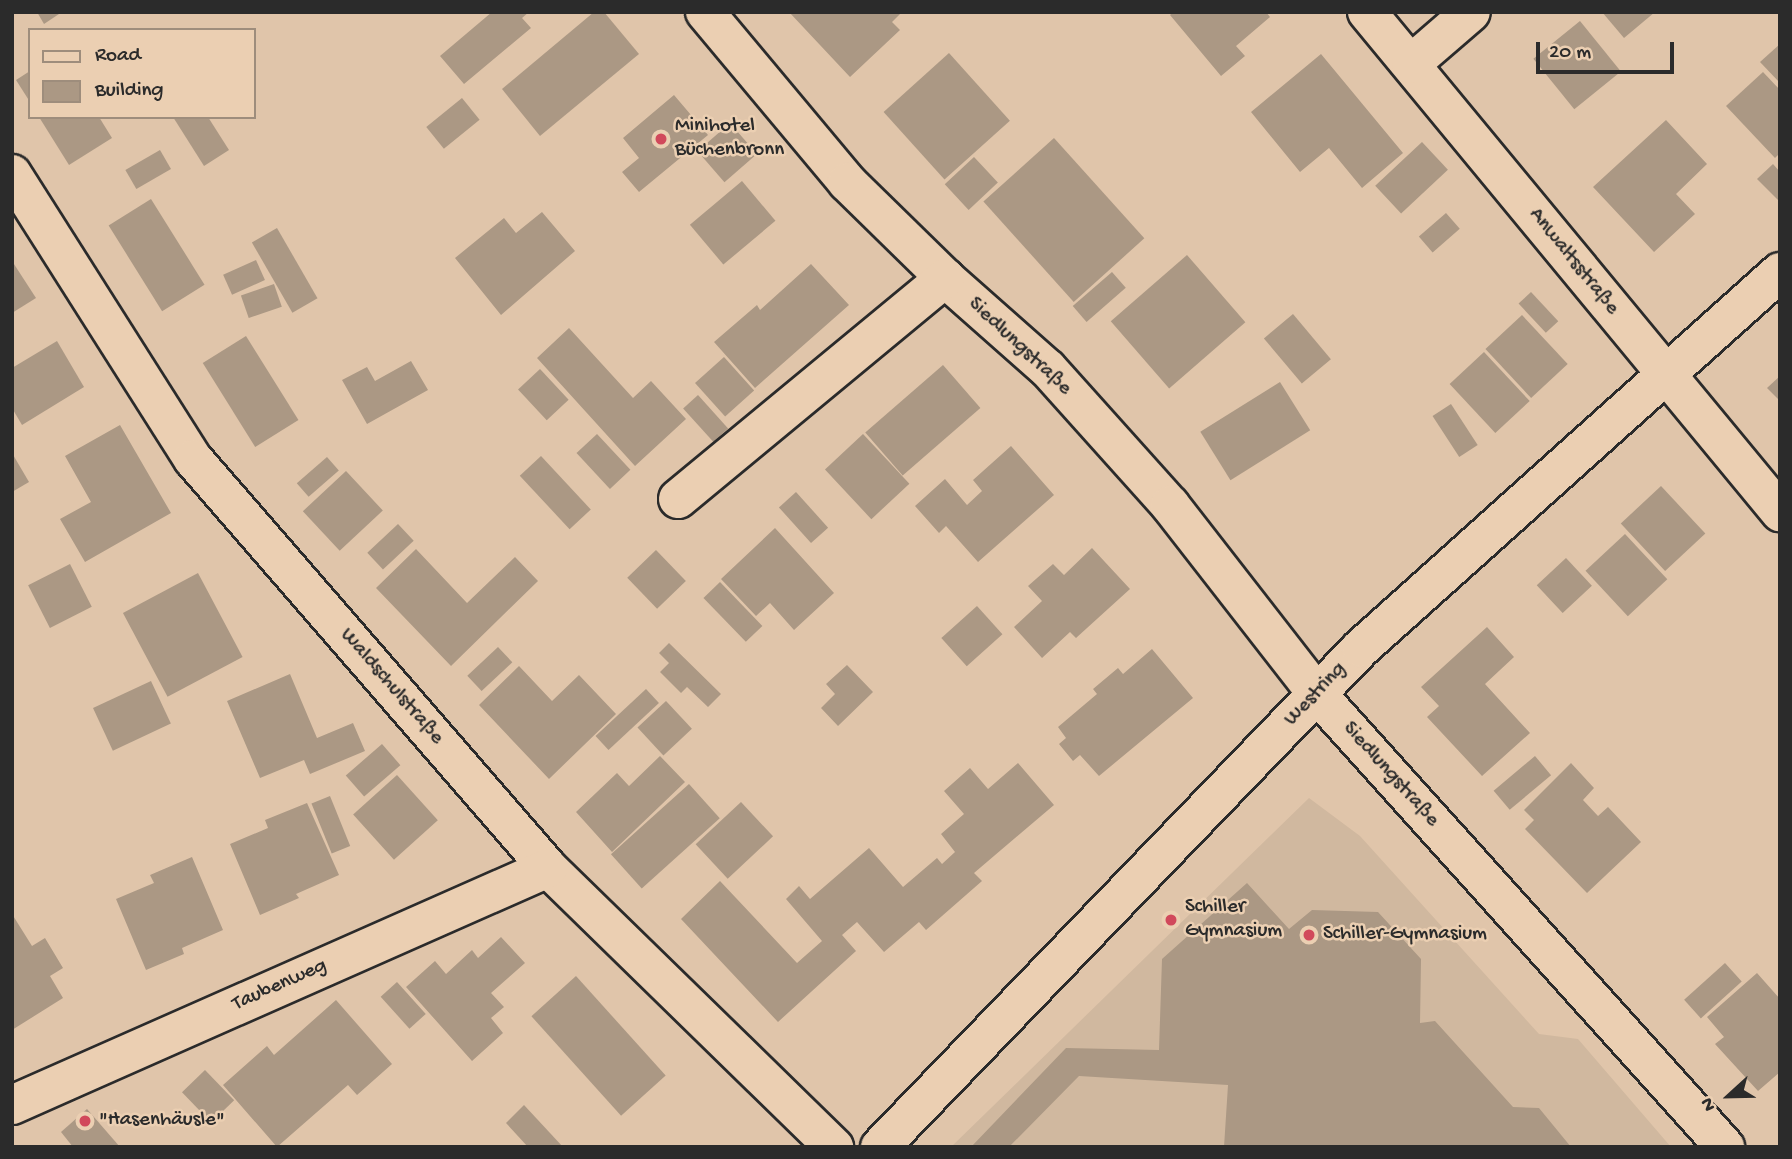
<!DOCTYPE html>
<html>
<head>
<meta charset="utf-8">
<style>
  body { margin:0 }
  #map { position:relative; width:1792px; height:1159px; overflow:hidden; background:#e0c5aa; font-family:"Gochi Hand",sans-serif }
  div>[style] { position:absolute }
  .built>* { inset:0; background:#d0b89f }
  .building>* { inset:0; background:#ab9884; transform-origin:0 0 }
  .roads { filter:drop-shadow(2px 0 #2b2b2b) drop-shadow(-2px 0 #2b2b2b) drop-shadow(0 2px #2b2b2b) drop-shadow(0 -2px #2b2b2b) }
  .minor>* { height:38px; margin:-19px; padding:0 19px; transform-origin:19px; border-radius:19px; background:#ebcfb2 }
  .dots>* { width:19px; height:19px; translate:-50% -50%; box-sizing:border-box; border:4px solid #ebcfb2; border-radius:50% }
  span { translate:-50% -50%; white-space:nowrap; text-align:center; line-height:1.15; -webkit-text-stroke:5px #ebcfb2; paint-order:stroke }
  .poi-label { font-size:21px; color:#2b2b2b }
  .left { translate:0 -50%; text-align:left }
  .street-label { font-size:21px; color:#2b2b2b }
  .frame { position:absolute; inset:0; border:14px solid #2b2b2b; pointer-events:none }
  .legend { position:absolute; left:28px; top:28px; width:228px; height:91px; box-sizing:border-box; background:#ebcfb2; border:2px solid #9e8d7c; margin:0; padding:9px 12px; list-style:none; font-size:21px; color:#2b2b2b }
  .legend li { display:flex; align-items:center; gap:14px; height:35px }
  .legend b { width:35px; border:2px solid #9e8d7c }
  .north { position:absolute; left:1694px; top:1061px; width:70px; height:70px; -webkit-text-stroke:5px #ebcfb2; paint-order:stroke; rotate:248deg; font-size:19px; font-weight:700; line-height:28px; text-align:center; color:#2b2b2b }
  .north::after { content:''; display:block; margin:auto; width:24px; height:32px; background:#2b2b2b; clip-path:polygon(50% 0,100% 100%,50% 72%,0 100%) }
  .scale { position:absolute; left:1536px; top:42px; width:138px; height:32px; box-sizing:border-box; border:4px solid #2b2b2b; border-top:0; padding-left:9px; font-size:21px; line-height:24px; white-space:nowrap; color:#2b2b2b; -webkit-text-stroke:5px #ebcfb2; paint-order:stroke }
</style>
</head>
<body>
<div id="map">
  <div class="built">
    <div style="clip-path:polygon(1309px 798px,1360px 836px,1539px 1034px,1578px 1039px,1671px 1147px,951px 1147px)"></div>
  </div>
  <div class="building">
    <div style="clip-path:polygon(37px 12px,62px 12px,44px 24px)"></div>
    <div style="clip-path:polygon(492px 12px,529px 12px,522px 18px,531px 28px,464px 84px,440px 56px)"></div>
    <div style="clip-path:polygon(594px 12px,604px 12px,639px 54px,540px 136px,502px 89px)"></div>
    <div style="clip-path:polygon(789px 12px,902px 12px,892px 22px,900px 30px,850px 77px)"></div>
    <div style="clip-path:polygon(1173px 12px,1266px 12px,1270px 17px,1236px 46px,1245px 56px,1221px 76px,1170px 15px)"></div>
    <div style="clip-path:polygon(1602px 12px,1655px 12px,1624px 38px)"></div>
    <div style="left:1580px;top:21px;width:65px;height:60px;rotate:51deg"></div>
    <div style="clip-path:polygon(1780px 44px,1780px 83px,1760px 62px)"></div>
    <div style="left:949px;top:53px;width:91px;height:88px;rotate:48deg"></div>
    <div style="clip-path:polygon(1321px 54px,1403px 153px,1362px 188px,1329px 148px,1300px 172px,1251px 112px)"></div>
    <div style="clip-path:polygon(30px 71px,30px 102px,16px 80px)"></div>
    <div style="clip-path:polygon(1763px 72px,1780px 90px,1780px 153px,1775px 158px,1726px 106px)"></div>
    <div style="clip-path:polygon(674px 95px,708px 135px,639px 192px,622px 172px,639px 158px,623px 138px)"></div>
    <div style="left:462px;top:98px;width:28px;height:46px;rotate:51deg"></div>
    <div style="clip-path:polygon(39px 117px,99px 117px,112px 138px,69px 165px)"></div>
    <div style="clip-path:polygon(173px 117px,208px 117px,229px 150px,204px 166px)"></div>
    <div style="clip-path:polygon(1666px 120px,1707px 164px,1676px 194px,1695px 214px,1654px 252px,1593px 187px)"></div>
    <div style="left:730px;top:123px;width:41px;height:43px;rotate:49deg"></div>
    <div style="left:1054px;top:138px;width:135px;height:95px;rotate:48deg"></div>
    <div style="left:1422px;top:142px;width:38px;height:64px;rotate:47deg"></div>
    <div style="left:160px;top:150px;width:22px;height:40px;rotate:60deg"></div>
    <div style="left:974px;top:157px;width:35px;height:40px;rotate:47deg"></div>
    <div style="clip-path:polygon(1773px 164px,1780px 172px,1780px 202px,1757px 179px)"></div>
    <div style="left:742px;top:181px;width:52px;height:68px;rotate:50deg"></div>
    <div style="left:151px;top:199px;width:101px;height:50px;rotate:58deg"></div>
    <div style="clip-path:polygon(542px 212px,575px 251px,501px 315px,455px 258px,504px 218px,516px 233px)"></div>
    <div style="left:1446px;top:213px;width:21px;height:36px;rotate:49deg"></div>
    <div style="left:277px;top:228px;width:81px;height:29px;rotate:60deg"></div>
    <div style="left:1187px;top:255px;width:89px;height:101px;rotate:49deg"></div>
    <div style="left:256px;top:260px;width:22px;height:36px;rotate:66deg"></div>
    <div style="clip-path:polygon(12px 261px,36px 298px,12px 313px)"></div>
    <div style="clip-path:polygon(811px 264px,849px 305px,755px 388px,714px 342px,757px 305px,760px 310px)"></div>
    <div style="left:1112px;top:272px;width:21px;height:52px;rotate:49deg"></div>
    <div style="left:274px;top:284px;width:24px;height:35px;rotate:71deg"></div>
    <div style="left:1531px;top:292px;width:40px;height:17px;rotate:47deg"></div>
    <div style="left:1293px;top:314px;width:59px;height:38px;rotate:50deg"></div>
    <div style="left:1522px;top:315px;width:67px;height:50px;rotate:47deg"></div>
    <div style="clip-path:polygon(569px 328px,633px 398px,651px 381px,686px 419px,635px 466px,537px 358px)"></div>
    <div style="left:246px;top:336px;width:99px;height:51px;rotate:58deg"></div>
    <div style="clip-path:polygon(57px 341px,84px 387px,22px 425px,12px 408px,12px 368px)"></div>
    <div style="left:1484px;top:352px;width:67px;height:47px;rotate:47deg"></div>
    <div style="left:724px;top:357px;width:45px;height:39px;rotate:48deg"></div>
    <div style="clip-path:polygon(411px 361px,428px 390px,367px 424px,342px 380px,367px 367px,375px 381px)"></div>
    <div style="left:943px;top:365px;width:57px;height:103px;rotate:49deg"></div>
    <div style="left:540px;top:369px;width:42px;height:30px;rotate:47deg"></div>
    <div style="clip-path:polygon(1780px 376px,1780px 401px,1767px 388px)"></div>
    <div style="left:1280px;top:382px;width:57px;height:94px;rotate:58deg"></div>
    <div style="left:698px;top:395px;width:45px;height:20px;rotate:48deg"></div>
    <div style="left:1451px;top:404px;width:49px;height:22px;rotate:57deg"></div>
    <div style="clip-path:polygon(120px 425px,171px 513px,85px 562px,60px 519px,91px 502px,65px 456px)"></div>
    <div style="left:597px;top:434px;width:49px;height:28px;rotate:47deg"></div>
    <div style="left:863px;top:434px;width:68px;height:52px;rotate:47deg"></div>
    <div style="clip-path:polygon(1011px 446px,1054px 495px,978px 562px,946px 526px,939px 533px,915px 506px,945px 479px,967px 505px,982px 491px,973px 480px)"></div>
    <div style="clip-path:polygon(12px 453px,29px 482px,12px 492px)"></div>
    <div style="left:541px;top:456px;width:73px;height:29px;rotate:47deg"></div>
    <div style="left:327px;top:457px;width:18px;height:40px;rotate:49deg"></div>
    <div style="left:346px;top:471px;width:54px;height:59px;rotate:47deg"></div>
    <div style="left:1661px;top:486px;width:65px;height:55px;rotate:47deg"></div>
    <div style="left:796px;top:492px;width:48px;height:23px;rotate:48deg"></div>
    <div style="left:398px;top:524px;width:23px;height:42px;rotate:47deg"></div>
    <div style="clip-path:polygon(775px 528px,834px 593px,794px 630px,770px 603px,756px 616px,721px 579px)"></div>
    <div style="left:1625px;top:534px;width:62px;height:54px;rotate:47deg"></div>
    <div style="clip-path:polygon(1092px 548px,1130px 589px,1076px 638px,1070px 632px,1042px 658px,1014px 627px,1042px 601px,1028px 586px,1053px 564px,1064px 575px)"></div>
    <div style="clip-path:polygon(416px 549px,467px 603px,515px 557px,538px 581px,451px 666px,376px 588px)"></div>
    <div style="left:656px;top:550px;width:43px;height:40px;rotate:46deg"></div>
    <div style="left:1566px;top:558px;width:38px;height:40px;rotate:47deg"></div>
    <div style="left:70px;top:564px;width:48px;height:47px;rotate:63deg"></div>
    <div style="left:198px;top:573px;width:95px;height:85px;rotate:62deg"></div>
    <div style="left:720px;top:582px;width:61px;height:23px;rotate:46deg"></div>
    <div style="left:977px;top:606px;width:38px;height:48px;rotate:48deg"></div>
    <div style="clip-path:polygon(1487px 627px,1514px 657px,1485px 684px,1530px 733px,1482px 776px,1427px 717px,1439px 706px,1421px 687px)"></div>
    <div style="clip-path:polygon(669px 643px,721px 694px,708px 707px,687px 687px,681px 693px,660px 672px,669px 663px,659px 653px)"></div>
    <div style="left:498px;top:647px;width:21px;height:42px;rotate:47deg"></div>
    <div style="clip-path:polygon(1152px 649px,1193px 698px,1099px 776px,1080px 755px,1073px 761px,1059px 744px,1066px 738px,1058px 727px,1097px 694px,1093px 689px,1118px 668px,1123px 674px)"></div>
    <div style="clip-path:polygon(847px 665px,873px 692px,838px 726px,821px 708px,835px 694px,826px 684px)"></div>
    <div style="clip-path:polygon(519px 666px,552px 701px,579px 675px,616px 714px,549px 779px,479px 705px)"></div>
    <div style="clip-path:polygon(290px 674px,317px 738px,353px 723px,365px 751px,310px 774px,304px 760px,260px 778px,227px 701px)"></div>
    <div style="left:151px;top:681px;width:47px;height:64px;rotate:65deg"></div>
    <div style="left:646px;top:689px;width:19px;height:69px;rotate:47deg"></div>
    <div style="left:666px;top:701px;width:38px;height:39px;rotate:47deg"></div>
    <div style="left:382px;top:744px;width:28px;height:48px;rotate:49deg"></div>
    <div style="clip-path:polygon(660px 756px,685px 782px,612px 852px,576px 812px,617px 773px,629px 786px)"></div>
    <div style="left:1535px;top:756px;width:25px;height:54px;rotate:50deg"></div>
    <div style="clip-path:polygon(1018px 763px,1054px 805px,974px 873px,982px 881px,926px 930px,919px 922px,884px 952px,857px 922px,842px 935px,856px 951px,778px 1022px,681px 919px,720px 881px,797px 963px,822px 941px,786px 899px,799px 886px,810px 899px,869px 848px,903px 887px,937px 858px,942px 864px,955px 852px,941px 834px,964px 814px,944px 791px,970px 768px,988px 789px)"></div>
    <div style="clip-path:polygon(1571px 763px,1594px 788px,1583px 800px,1598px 816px,1608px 807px,1641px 842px,1587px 893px,1525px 829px,1534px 820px,1524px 810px)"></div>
    <div style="left:397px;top:775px;width:61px;height:59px;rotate:48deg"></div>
    <div style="left:689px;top:784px;width:46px;height:105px;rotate:48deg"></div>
    <div style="left:330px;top:796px;width:54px;height:20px;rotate:68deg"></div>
    <div style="left:741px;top:802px;width:47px;height:62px;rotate:47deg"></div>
    <div style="clip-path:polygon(307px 803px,339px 875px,296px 894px,299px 898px,260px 915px,230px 844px,268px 828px,265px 820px)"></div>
    <div style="clip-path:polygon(192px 857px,223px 930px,182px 948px,184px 954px,146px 970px,116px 899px,154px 883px,150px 875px)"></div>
    <div style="clip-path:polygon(1247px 883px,1289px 929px,1312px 910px,1378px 912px,1421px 959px,1420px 1023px,1435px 1021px,1513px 1107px,1539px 1108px,1571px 1147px,1224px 1147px,1228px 1085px,1079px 1076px,1009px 1147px,971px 1147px,1066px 1048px,1159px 1050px,1162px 959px)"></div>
    <div style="clip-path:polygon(12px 914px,32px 946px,45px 938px,63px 968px,50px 976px,63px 998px,12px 1030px)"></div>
    <div style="clip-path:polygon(501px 937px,525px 963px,491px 993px,504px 1007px,491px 1018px,503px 1033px,472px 1061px,406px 987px,435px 961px,446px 974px,472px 950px,478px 958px)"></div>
    <div style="left:1725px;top:963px;width:25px;height:55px;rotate:48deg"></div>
    <div style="clip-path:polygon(1757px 973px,1780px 999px,1780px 1072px,1758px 1091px,1715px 1044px,1724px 1037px,1707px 1017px)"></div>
    <div style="left:576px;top:976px;width:134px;height:60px;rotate:48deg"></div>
    <div style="left:397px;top:982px;width:43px;height:22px;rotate:48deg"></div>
    <div style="clip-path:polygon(336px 1000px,392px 1064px,357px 1095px,348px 1085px,277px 1147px,223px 1085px,267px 1046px,274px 1055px)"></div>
    <div style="left:205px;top:1070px;width:42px;height:32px;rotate:46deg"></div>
    <div style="clip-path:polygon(524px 1105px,563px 1147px,528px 1147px,506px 1123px)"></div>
    <div style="clip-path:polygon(87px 1109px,120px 1147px,73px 1147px,61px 1132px)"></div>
  </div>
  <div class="roads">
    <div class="minor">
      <div style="left:705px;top:12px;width:222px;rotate:50.1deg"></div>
      <div style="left:847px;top:182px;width:137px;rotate:44.4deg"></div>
      <div style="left:945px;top:278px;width:137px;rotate:41.5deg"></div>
      <div style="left:1048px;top:369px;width:183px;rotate:48.1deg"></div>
      <div style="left:1170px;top:505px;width:239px;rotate:52.1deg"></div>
      <div style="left:1317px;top:694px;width:610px;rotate:47.99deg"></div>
      <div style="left:1367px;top:12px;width:649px;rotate:50.44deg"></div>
      <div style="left:1411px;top:64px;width:79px;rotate:-40.9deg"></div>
      <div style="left:12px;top:174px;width:338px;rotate:57.6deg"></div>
      <div style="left:193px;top:459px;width:542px;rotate:49.04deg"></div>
      <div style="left:548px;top:868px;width:400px;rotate:44.3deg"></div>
      <div style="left:678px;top:499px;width:347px;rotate:-39.6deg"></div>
      <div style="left:12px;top:1105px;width:586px;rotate:-23.85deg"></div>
      <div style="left:880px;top:1147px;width:693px;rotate:-46.05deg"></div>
      <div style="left:1361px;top:648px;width:563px;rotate:-41.9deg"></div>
    </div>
  </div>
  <div class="dots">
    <div style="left:661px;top:139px;background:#d1495b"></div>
    <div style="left:1171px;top:920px;background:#d1495b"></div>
    <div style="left:1309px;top:935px;background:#d1495b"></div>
    <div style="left:85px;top:1121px;background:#d1495b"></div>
  </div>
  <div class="poi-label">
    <span class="left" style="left:675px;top:139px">Minihotel<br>Büchenbronn</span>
    <span class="left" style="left:1185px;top:920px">Schiller<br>Gymnasium</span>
    <span class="left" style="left:1323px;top:935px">Schiller-Gymnasium</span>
    <span class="left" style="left:99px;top:1121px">"Hasenhäusle"</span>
  </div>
  <div class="street-label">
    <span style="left:1573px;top:262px;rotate:51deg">Anwaltsstraße</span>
    <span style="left:1019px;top:347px;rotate:43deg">Siedlungstraße</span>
    <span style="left:391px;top:687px;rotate:49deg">Waldschulstraße</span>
    <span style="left:1316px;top:695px;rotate:-46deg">Westring</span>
    <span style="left:1390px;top:775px;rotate:48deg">Siedlungstraße</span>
    <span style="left:280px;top:986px;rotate:-24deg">Taubenweg</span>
  </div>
  <div class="frame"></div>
  <ul class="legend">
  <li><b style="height:9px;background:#ebcfb2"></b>Road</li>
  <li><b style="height:19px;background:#ab9884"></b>Building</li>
  </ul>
  <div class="north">N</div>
  <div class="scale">20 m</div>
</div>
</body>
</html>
